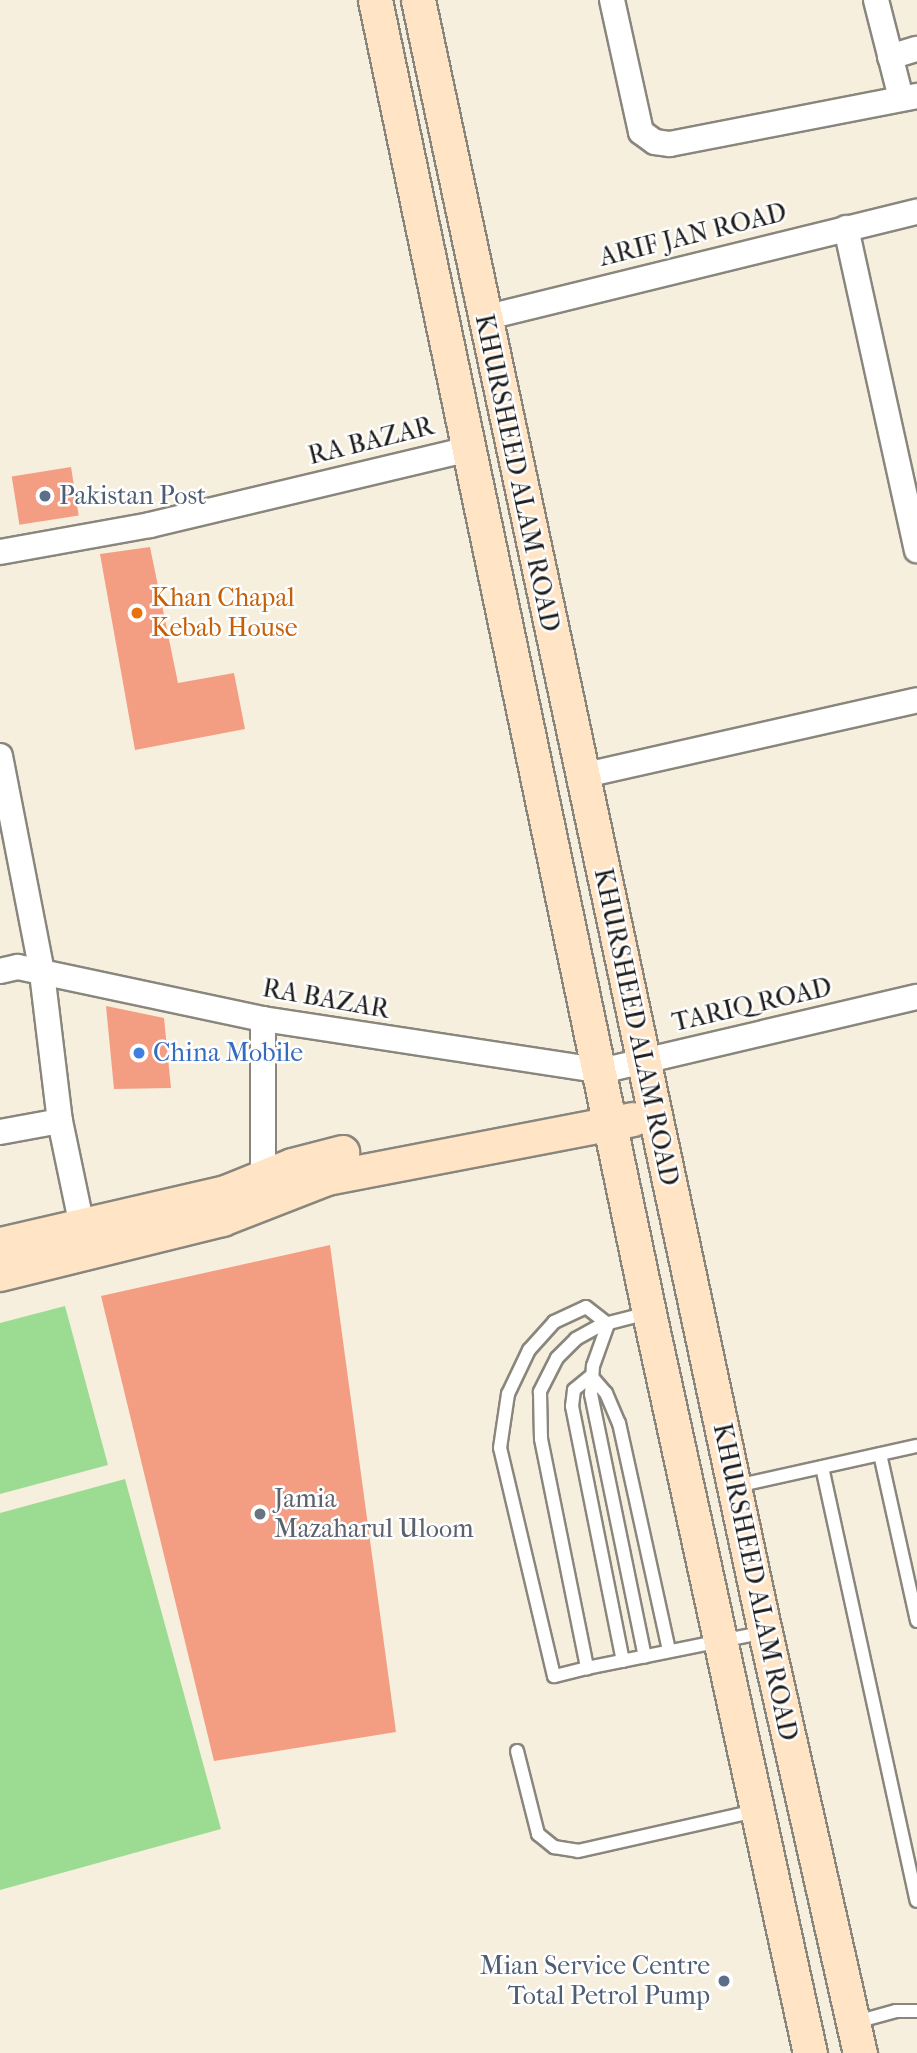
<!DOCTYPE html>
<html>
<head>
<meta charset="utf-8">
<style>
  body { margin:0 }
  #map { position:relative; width:917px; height:2053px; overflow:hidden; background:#f6efde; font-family:"IM FELL French Canon",serif }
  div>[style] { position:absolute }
  .green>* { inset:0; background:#9cdc92 }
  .building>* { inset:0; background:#f39e83; transform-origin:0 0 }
  .roads { filter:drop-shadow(2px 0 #89867d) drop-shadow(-2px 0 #89867d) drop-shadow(0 2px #89867d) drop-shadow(0 -2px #89867d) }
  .lane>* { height:12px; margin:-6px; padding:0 6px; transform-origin:6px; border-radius:6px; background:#fff }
  .street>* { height:24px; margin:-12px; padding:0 12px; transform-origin:12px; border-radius:12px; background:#fff }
  .secondary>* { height:33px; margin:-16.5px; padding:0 16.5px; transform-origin:16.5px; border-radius:16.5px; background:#ffe4c6 }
  .dots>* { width:19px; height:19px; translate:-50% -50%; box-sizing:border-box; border:4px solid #fff; border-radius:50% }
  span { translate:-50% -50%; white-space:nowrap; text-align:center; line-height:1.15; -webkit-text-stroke:5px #fff; paint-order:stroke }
  .street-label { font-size:26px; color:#1c1c1c }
  .service-label { font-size:26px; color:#4e5e75 }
  .left { translate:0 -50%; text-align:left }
  .right { translate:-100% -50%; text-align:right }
  .food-label { font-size:26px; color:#c56008 }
  .shop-label { font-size:26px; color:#366cbe }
  .worship-label { font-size:26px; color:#5b616d }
</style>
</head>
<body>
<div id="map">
  <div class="green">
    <div style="clip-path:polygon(65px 1306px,108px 1465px,0 1494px,0 1323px)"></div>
    <div style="clip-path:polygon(125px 1479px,221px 1829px,0 1890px,0 1513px)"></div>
  </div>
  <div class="building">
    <div style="left:71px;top:467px;width:49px;height:60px;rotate:81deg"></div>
    <div style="clip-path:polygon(150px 547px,178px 683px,234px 673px,245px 729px,135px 750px,100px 554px)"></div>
    <div style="clip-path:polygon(106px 1006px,164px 1018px,171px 1088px,114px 1089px)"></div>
    <div style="clip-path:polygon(330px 1245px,396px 1732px,214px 1761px,101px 1296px)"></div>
  </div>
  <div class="roads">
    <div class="lane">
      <div style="left:648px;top:1313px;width:49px;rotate:165.7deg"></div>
      <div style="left:601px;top:1325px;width:29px;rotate:151deg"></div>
      <div style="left:576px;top:1339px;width:27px;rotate:135deg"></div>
      <div style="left:557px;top:1358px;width:38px;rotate:117deg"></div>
      <div style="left:540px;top:1392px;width:47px;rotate:88.8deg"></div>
      <div style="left:541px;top:1439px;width:234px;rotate:78.6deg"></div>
      <div style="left:587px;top:1668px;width:182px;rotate:-11.4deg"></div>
      <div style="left:591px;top:1376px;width:22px;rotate:141deg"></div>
      <div style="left:574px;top:1390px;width:16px;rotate:97deg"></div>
      <div style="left:572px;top:1406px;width:260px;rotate:78.7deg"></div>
      <div style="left:591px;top:1376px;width:23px;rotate:49deg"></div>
      <div style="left:606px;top:1393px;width:33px;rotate:67deg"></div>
      <div style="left:619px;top:1423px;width:233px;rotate:77.6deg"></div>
      <div style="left:880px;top:1454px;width:171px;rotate:77.5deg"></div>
      <div style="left:822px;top:1467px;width:444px;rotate:77.7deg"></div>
      <div style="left:736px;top:1486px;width:185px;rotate:-12.5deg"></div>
      <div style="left:587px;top:1668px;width:34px;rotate:166deg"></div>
      <div style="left:554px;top:1676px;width:234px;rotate:-103.3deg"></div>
      <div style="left:500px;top:1448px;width:55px;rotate:-81.6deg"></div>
      <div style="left:508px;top:1394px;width:49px;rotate:-64.5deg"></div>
      <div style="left:529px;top:1350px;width:38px;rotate:-48deg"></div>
      <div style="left:554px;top:1322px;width:35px;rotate:-25deg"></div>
      <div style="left:586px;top:1307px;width:28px;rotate:38deg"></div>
      <div style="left:608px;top:1324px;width:45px;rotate:109.7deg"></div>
      <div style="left:593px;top:1366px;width:28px;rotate:94deg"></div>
      <div style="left:591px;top:1394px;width:268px;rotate:78.4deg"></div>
      <div style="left:517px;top:1751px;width:86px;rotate:75.8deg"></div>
      <div style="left:538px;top:1834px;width:21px;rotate:39deg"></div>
      <div style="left:554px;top:1847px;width:24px;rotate:9deg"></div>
      <div style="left:578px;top:1851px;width:182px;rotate:-12.7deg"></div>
      <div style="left:856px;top:2022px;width:41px;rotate:-15.4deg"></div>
      <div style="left:896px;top:2011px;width:21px"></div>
    </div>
    <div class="street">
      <div style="left:612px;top:0;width:135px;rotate:77.6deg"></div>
      <div style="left:641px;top:132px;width:17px;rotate:36deg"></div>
      <div style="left:655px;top:142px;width:15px;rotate:8deg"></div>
      <div style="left:670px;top:144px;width:252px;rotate:-11deg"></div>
      <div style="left:876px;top:0;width:101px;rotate:75.7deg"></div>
      <div style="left:890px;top:57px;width:28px;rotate:-17deg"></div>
      <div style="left:846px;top:228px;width:330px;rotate:77.6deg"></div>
      <div style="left:484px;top:318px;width:446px;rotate:-13.8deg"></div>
      <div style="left:0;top:552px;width:152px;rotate:-10.2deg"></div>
      <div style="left:150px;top:525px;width:328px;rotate:-13.4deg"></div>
      <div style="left:0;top:756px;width:221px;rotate:79deg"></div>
      <div style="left:42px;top:973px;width:149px;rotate:83.1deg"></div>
      <div style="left:60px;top:1121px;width:107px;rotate:78.2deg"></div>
      <div style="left:581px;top:776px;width:344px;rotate:-12.7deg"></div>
      <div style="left:0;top:971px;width:18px;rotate:-13deg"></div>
      <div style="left:18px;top:967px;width:250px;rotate:12deg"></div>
      <div style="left:263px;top:1019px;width:342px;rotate:8.7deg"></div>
      <div style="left:601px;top:1071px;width:325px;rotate:-13.2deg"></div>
      <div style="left:263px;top:1019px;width:160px;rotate:90deg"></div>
      <div style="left:0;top:1132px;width:61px;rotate:-10.4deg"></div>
    </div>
    <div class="secondary">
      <div style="left:375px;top:0;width:1341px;rotate:78.21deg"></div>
      <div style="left:649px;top:1313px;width:757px;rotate:77.73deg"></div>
      <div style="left:418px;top:0;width:1668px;rotate:78deg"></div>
      <div style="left:765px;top:1632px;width:432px;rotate:77.3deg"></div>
      <div style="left:0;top:1244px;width:231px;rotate:-13deg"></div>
      <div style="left:225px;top:1192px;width:72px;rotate:-21.9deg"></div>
      <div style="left:292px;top:1165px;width:52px;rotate:-14.6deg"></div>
      <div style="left:0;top:1274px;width:229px;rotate:-13.9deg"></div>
      <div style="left:222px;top:1219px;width:113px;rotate:-21.3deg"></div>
      <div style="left:327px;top:1178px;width:311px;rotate:-10.9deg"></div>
    </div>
  </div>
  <div class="dots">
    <div style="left:45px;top:496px;background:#5c6f8a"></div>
    <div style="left:137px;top:613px;background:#e8710a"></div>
    <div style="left:139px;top:1053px;background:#3f7fe0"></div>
    <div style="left:260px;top:1514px;background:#6b7280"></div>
    <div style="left:724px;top:1981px;background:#5c6f8a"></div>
  </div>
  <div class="street-label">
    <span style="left:693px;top:235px;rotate:-14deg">ARIF JAN ROAD</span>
    <span style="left:371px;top:441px;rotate:-14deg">RA BAZAR</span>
    <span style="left:517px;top:473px;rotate:78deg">KHURSHEED ALAM ROAD</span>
    <span style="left:326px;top:999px;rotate:10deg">RA BAZAR</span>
    <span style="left:752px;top:1005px;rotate:-13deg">TARIQ ROAD</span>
    <span style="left:636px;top:1027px;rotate:78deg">KHURSHEED ALAM ROAD</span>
    <span style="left:755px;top:1582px;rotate:78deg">KHURSHEED ALAM ROAD</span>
  </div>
  <div class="service-label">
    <span class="left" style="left:59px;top:496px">Pakistan Post</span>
    <span class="right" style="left:710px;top:1981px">Mian Service Centre<br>Total Petrol Pump</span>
  </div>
  <div class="food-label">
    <span class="left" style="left:151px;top:613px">Khan Chapal<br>Kebab House</span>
  </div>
  <div class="shop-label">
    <span class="left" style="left:153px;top:1053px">China Mobile</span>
  </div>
  <div class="worship-label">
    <span class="left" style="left:274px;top:1514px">Jamia<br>Mazaharul Uloom</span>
  </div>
</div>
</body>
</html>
